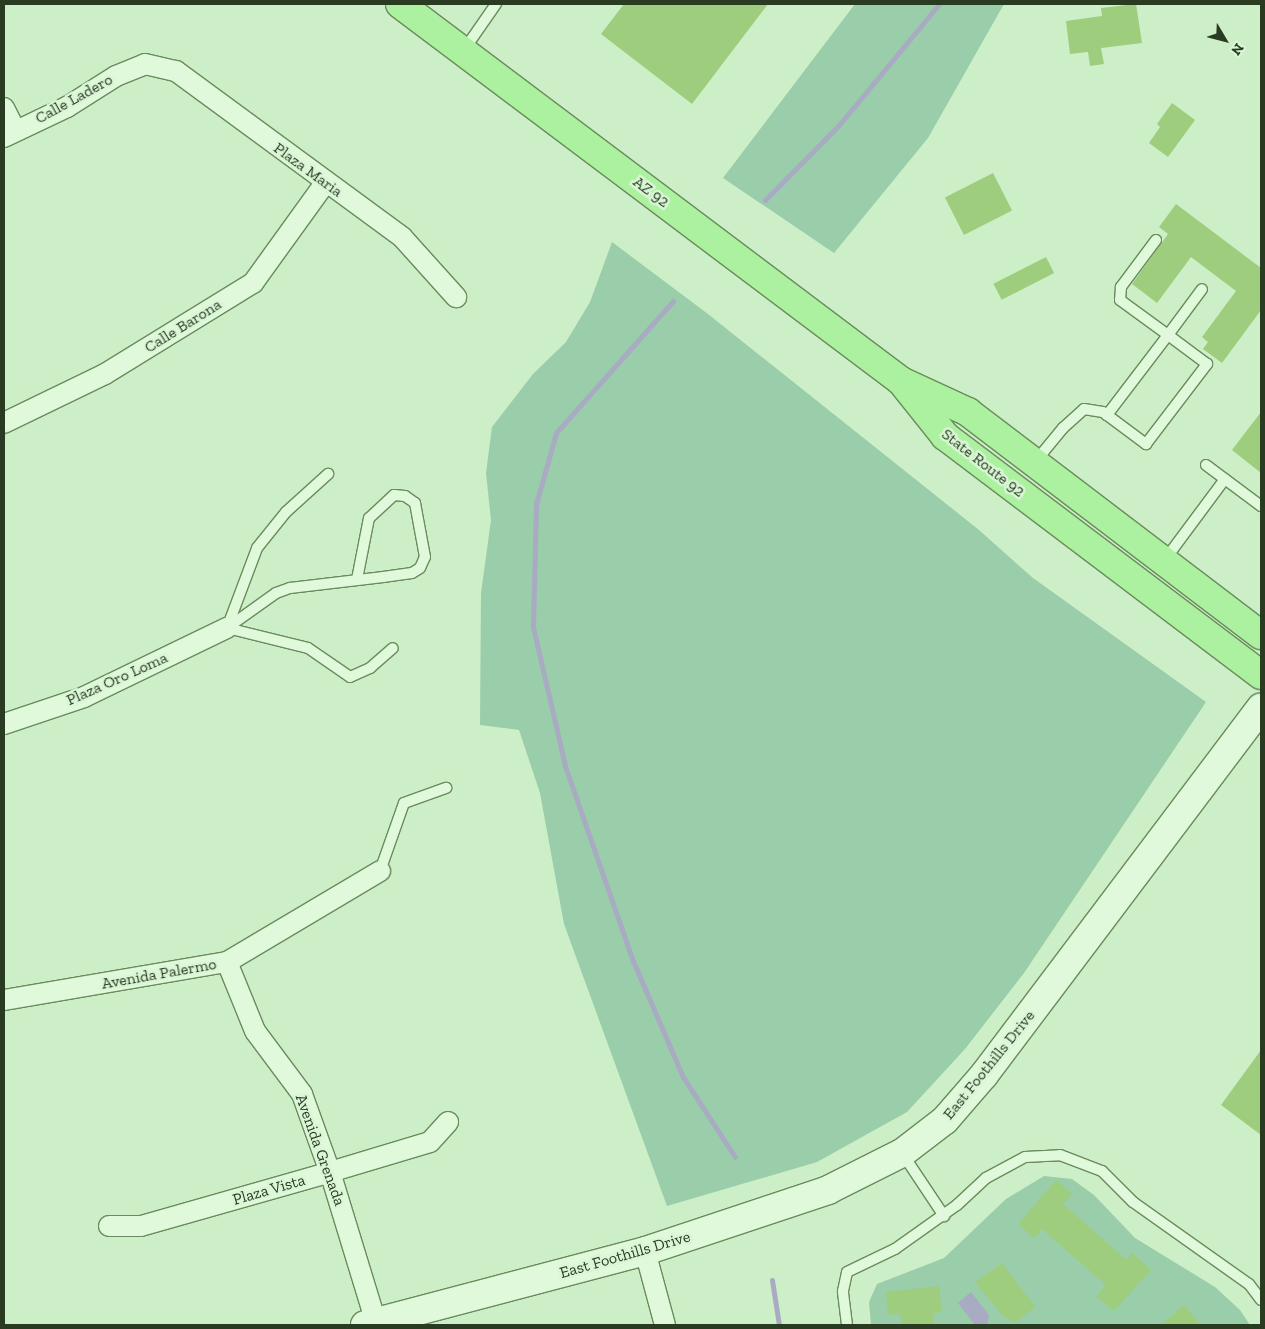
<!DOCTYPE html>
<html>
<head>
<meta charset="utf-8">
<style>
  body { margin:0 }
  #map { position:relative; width:1265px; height:1329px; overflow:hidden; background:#ccefc7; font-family:"Zilla Slab",serif }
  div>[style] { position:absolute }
  .green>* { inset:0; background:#9acda9 }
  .water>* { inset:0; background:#a8abc2 }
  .stream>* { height:5px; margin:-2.5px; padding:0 2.5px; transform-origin:2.5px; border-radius:2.5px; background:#a8abc2 }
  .building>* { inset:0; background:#9ecd7d; transform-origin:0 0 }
  .roads { filter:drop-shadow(1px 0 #6a8b5c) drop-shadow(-1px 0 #6a8b5c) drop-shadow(0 1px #6a8b5c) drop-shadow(0 -1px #6a8b5c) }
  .lane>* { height:10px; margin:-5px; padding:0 5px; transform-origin:5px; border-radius:5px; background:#dff9da }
  .street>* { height:20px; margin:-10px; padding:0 10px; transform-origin:10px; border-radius:10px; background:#dff9da }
  .secondary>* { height:28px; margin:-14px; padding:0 14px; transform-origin:14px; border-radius:14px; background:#dff9da }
  .primary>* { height:28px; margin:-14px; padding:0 14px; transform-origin:14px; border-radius:14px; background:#abf19f }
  span { translate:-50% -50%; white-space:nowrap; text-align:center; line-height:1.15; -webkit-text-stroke:5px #daf6d7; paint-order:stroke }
  .street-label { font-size:16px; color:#293b20 }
  .frame { position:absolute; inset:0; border:5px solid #293b20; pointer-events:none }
  .north { position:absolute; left:1200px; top:15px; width:50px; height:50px; -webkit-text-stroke:4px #daf6d7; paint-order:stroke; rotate:127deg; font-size:14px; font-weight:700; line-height:20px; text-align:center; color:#293b20 }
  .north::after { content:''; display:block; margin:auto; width:18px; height:22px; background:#293b20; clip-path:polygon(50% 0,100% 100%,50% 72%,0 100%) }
</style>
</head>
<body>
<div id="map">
  <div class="green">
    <div style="clip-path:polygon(855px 4px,1004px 4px,928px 138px,834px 253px,723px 178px)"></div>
    <div style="clip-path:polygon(612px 242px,708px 314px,979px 530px,1033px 578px,1206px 702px,1024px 973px,965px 1049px,907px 1112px,817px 1162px,667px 1206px,564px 924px,540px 793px,519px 730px,480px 725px,481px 593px,491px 520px,486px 473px,492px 427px,533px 374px,566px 342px,590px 302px)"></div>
    <div style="clip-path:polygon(1044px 1176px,1072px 1179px,1094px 1195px,1135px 1238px,1215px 1287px,1240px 1310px,1250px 1325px,871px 1325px,869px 1302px,877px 1284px,944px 1258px,1006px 1199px)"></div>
  </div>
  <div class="water">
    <div style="clip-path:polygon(971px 1292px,989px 1315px,987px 1325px,975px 1325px,958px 1303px)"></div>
  </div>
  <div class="stream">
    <div style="left:765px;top:200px;width:105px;rotate:-45.4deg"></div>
    <div style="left:839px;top:125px;width:157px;rotate:-50.4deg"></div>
    <div style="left:673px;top:301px;width:176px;rotate:131.6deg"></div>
    <div style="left:556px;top:433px;width:74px;rotate:105.7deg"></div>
    <div style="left:536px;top:504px;width:123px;rotate:91.4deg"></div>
    <div style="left:533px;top:627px;width:143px;rotate:77deg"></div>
    <div style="left:565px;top:766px;width:207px;rotate:70.8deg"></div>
    <div style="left:633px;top:961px;width:126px;rotate:66.7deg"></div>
    <div style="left:683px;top:1077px;width:95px;rotate:57deg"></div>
    <div style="left:772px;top:1280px;width:46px;rotate:81.2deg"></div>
  </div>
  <div class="building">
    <div style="clip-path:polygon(624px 4px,768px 4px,692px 104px,601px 34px)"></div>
    <div style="clip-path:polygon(1136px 4px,1142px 43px,1101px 48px,1104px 64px,1090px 66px,1088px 52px,1070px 54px,1066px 21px,1102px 16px,1101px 8px)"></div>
    <div style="clip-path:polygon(1172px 103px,1195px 120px,1168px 157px,1149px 143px,1160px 127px,1157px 124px)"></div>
    <div style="left:993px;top:173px;width:42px;height:54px;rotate:63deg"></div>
    <div style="clip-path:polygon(1176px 204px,1261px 268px,1261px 310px,1222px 363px,1203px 349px,1208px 342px,1202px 337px,1236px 291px,1191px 257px,1157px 303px,1132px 284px,1168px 234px,1159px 227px)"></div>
    <div style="left:1046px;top:257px;width:18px;height:59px;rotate:63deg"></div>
    <div style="clip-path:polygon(1261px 412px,1261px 473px,1232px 450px)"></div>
    <div style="clip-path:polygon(1261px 1050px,1261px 1135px,1221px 1105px)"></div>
    <div style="clip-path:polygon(1056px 1180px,1072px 1194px,1063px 1204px,1126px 1260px,1132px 1253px,1151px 1270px,1114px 1311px,1096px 1296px,1106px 1285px,1042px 1229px,1034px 1238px,1018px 1224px)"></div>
    <div style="clip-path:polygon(1002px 1263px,1035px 1307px,1015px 1322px,1005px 1318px,975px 1282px)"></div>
    <div style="clip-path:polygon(939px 1286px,942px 1312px,933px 1313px,934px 1325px,902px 1325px,900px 1313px,888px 1315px,886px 1292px)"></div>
    <div style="clip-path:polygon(1184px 1305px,1201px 1325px,1161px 1325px)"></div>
  </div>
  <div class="roads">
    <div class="lane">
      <div style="left:464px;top:50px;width:56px;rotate:-55.2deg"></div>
      <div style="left:1156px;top:240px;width:59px;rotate:126.7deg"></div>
      <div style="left:1121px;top:287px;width:13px;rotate:94deg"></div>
      <div style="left:1120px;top:300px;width:59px;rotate:36.1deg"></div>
      <div style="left:1168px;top:335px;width:57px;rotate:-53.5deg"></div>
      <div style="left:1035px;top:462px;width:44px;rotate:-50.5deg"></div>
      <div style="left:1063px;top:428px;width:28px;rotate:-42deg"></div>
      <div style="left:1084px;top:409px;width:19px;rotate:9deg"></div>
      <div style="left:1103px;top:412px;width:54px;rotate:36.7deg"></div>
      <div style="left:1146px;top:444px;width:101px;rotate:-52.7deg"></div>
      <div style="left:1207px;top:364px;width:49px;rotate:-143.4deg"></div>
      <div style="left:1168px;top:335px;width:101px;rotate:127.3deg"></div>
      <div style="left:1206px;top:465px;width:69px;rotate:36.7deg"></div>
      <div style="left:1164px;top:561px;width:102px;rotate:-53.4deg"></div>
      <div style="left:227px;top:628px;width:60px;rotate:-35.5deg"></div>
      <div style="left:276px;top:593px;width:15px;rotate:-20deg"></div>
      <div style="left:290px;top:588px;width:94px;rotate:-6.7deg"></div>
      <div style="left:383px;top:577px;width:29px;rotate:-8deg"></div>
      <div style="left:412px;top:573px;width:9px;rotate:-32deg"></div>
      <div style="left:420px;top:568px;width:12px;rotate:-66deg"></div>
      <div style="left:425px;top:557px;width:55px;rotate:-100.5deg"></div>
      <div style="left:415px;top:503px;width:12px;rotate:-145deg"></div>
      <div style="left:405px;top:496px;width:11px;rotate:-175deg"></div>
      <div style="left:394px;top:495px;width:34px;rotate:137deg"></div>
      <div style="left:369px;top:518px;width:62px;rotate:101.1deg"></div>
      <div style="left:227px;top:628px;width:85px;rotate:-69.4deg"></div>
      <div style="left:257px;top:548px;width:46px;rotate:-51.1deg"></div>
      <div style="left:286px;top:512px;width:57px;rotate:-42.1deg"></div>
      <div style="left:227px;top:628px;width:83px;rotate:13.9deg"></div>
      <div style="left:308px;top:648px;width:51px;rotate:34.6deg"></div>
      <div style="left:350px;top:677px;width:22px;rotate:-24deg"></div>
      <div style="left:370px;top:668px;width:30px;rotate:-41deg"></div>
      <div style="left:380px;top:871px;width:72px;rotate:-70.6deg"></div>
      <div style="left:404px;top:803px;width:45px;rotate:-19.7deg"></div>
      <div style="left:902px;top:1153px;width:76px;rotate:56.3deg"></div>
      <div style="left:847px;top:1325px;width:34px;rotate:-97deg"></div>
      <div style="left:843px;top:1291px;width:19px;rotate:-78deg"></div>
      <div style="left:847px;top:1272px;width:53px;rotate:-25.6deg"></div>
      <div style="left:895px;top:1249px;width:76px;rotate:-35.4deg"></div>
      <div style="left:957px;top:1205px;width:40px;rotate:-43deg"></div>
      <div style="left:986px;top:1178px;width:44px;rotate:-28.3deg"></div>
      <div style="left:1025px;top:1157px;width:35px;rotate:-3deg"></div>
      <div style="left:1060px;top:1155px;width:45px;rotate:20.9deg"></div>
      <div style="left:1102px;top:1171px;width:44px;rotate:45deg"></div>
      <div style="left:1133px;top:1202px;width:142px;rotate:35.3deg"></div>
      <div style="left:1249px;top:1284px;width:20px;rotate:53deg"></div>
    </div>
    <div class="street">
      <div style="left:4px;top:108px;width:25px;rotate:63deg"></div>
      <div style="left:4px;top:137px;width:70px;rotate:-25.5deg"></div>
      <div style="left:67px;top:107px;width:58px;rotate:-32.3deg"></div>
      <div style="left:116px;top:76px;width:31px;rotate:-22deg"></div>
      <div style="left:145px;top:64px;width:32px;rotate:13deg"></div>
      <div style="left:176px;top:71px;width:280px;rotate:36.3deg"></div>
      <div style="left:402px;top:237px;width:81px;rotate:48deg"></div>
      <div style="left:4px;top:423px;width:112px;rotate:-25.9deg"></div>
      <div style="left:105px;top:374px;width:174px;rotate:-31.6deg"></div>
      <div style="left:253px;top:283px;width:123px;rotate:-54.2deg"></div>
      <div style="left:4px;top:724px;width:84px;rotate:-18.6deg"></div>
      <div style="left:84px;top:697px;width:159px;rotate:-25.8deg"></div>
      <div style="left:227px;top:962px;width:74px;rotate:67.9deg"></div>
      <div style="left:255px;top:1031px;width:79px;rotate:53.3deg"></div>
      <div style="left:302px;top:1094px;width:83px;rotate:70.3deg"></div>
      <div style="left:330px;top:1172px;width:157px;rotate:73deg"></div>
      <div style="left:4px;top:1000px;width:226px;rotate:-9.7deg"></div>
      <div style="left:227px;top:962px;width:178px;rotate:-30.7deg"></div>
      <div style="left:109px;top:1226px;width:32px"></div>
      <div style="left:141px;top:1226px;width:197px;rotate:-15.9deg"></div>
      <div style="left:330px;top:1172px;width:104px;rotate:-16.7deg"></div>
      <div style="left:430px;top:1142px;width:27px;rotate:-48deg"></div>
      <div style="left:645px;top:1251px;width:77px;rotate:74.9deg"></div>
    </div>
    <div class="secondary">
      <div style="left:365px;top:1325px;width:290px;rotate:-14.8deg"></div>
      <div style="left:645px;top:1251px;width:193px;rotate:-18.4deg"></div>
      <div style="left:828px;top:1190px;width:83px;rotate:-26.6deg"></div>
      <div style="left:902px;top:1153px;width:54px;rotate:-37.5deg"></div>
      <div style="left:945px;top:1120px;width:60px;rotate:-49.1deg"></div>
      <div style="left:984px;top:1075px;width:460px;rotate:-53deg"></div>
    </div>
    <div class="primary">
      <div style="left:400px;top:4px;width:627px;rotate:36.96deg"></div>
      <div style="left:901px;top:381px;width:74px;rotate:24.8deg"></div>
      <div style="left:968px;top:412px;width:368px;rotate:37.3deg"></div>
      <div style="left:905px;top:386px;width:64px;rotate:51.3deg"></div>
      <div style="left:945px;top:436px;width:396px;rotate:37.1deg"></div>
    </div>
  </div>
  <div class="street-label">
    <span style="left:74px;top:99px;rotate:-29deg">Calle Ladero</span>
    <span style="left:308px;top:170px;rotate:36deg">Plaza Maria</span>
    <span style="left:651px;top:192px;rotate:37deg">AZ 92</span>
    <span style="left:183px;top:326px;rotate:-32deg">Calle Barona</span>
    <span style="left:983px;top:463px;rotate:38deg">State Route 92</span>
    <span style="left:117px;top:679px;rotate:-24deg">Plaza Oro Loma</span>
    <span style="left:159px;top:974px;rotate:-10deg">Avenida Palermo</span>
    <span style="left:989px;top:1065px;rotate:-51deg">East Foothills Drive</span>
    <span style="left:320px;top:1150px;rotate:70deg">Avenida Grenada</span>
    <span style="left:269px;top:1190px;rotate:-16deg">Plaza Vista</span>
    <span style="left:625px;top:1255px;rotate:-16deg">East Foothills Drive</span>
  </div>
  <div class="frame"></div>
  <div class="north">N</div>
</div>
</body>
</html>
